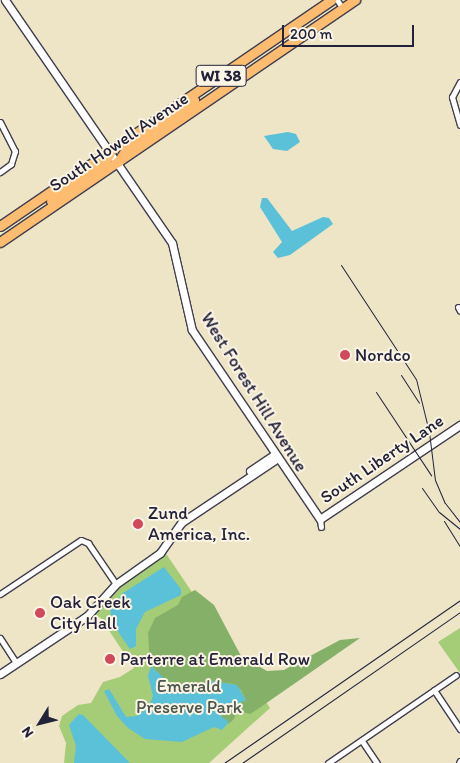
<!DOCTYPE html>
<html>
<head>
<meta charset="utf-8">
<style>
  body { margin:0 }
  #map { position:relative; width:460px; height:763px; overflow:hidden; background:#ede5c6; font-family:Itim,sans-serif }
  div>[style] { position:absolute }
  .green>* { inset:0; background:#a5cc76 }
  .forest>* { inset:0; background:#84b067 }
  .water>* { inset:0; background:#5bc1d8 }
  .roads { filter:drop-shadow(1px 0 #403f50) drop-shadow(-1px 0 #403f50) drop-shadow(0 1px #403f50) drop-shadow(0 -1px #403f50) }
  .minor>* { height:5px; margin:-2.5px; padding:0 2.5px; transform-origin:2.5px; border-radius:2.5px; background:#fff }
  .tertiary>* { height:7px; margin:-3.5px; padding:0 3.5px; transform-origin:3.5px; border-radius:3.5px; background:#fff }
  .primary>* { height:9px; margin:-4.5px; padding:0 4.5px; transform-origin:4.5px; border-radius:4.5px; background:#fdbc70 }
  .rail>* { height:1px; margin:-0.5px; padding:0 0.5px; transform-origin:0.5px; border-radius:0.5px; background:#22223b }
  .dots>* { width:14px; height:14px; translate:-50% -50%; box-sizing:border-box; border:2px solid #fcf5e5; border-radius:50% }
  span { translate:-50% -50%; white-space:nowrap; text-align:center; line-height:1.15; -webkit-text-stroke:4px #fcf5e5; paint-order:stroke }
  .shield-label span { padding:1px 4px; background:#fcf5e5; border:1px solid; border-radius:4px; -webkit-text-stroke-width:0 }
  .shield-label { font-size:16px; color:#22223b; font-weight:700 }
  .street-label { font-size:18px; color:#22223b }
  .poi-label { font-size:18px; color:#22223b }
  .left { translate:0 -50%; text-align:left }
  .park-label { font-size:18px; color:#49554d }
  .north { position:absolute; left:15px; top:698px; width:50px; height:50px; -webkit-text-stroke:4px #fcf5e5; paint-order:stroke; rotate:234deg; font-size:14px; font-weight:700; line-height:20px; text-align:center; color:#22223b }
  .north::after { content:''; display:block; margin:auto; width:18px; height:22px; background:#22223b; clip-path:polygon(50% 0,100% 100%,50% 72%,0 100%) }
  .scale { position:absolute; left:282px; top:25px; width:132px; height:22px; box-sizing:border-box; border:2px solid #22223b; border-top:0; padding-left:6px; font-size:15px; line-height:18px; white-space:nowrap; color:#22223b; -webkit-text-stroke:4px #fcf5e5; paint-order:stroke }
</style>
</head>
<body>
<div id="map">
  <div class="green">
    <div style="clip-path:polygon(165px 552px,270px 708px,209px 763px,64px 763px,66px 743px,59px 726px,62px 716px,78px 705px,91px 703px,103px 682px,120px 677px,134px 668px,100px 617px,97px 619px,96px 611px,120px 586px)"></div>
    <div style="clip-path:polygon(460px 628px,460px 673px,438px 642px)"></div>
  </div>
  <div class="forest">
    <div style="clip-path:polygon(195px 590px,214px 605px,241px 656px,267px 671px,284px 670px,340px 640px,360px 638px,255px 711px,250px 714px,238px 711px,233px 720px,228px 724px,220px 714px,222px 710px,246px 700px,241px 690px,233px 684px,212px 681px,197px 688px,180px 687px,163px 678px,150px 664px,148px 633px,155px 618px,178px 605px,182px 597px)"></div>
  </div>
  <div class="water">
    <div style="clip-path:polygon(288px 132px,296px 134px,300px 142px,287px 151px,273px 149px,264px 136px)"></div>
    <div style="clip-path:polygon(262px 198px,267px 198px,292px 231px,323px 217px,329px 218px,333px 224px,290px 255px,278px 258px,273px 252px,282px 242px,260px 207px)"></div>
    <div style="clip-path:polygon(164px 567px,181px 589px,181px 595px,145px 612px,136px 629px,136px 646px,130px 649px,112px 623px,110px 608px,123px 593px)"></div>
    <div style="clip-path:polygon(151px 666px,167px 681px,186px 689px,212px 681px,237px 685px,246px 700px,222px 710px,220px 715px,229px 722px,222px 730px,214px 727px,182px 742px,145px 739px,128px 728px,117px 716px,104px 691px,109px 689px,126px 717px,137px 716px,149px 706px,153px 696px,148px 676px)"></div>
    <div style="clip-path:polygon(79px 714px,83px 715px,130px 763px,74px 763px,76px 746px,69px 725px)"></div>
  </div>
  <div class="roads">
    <div class="minor">
      <div style="left:337px;top:0;width:11px;rotate:56deg"></div>
      <div style="left:460px;top:82px;width:17px;rotate:118deg"></div>
      <div style="left:452px;top:97px;width:29px;rotate:74deg"></div>
      <div style="left:0;top:122px;width:33px;rotate:63deg"></div>
      <div style="left:15px;top:151px;width:14px;rotate:107deg"></div>
      <div style="left:11px;top:164px;width:14px;rotate:144deg"></div>
      <div style="left:458px;top:307px;width:4px;rotate:63deg"></div>
      <div style="left:320px;top:519px;width:8px;rotate:83deg"></div>
      <div style="left:0;top:594px;width:97px;rotate:-33.7deg"></div>
      <div style="left:81px;top:540px;width:8px;rotate:23deg"></div>
      <div style="left:88px;top:543px;width:50px;rotate:55.7deg"></div>
      <div style="left:0;top:638px;width:30px;rotate:57deg"></div>
      <div style="left:434px;top:690px;width:47px;rotate:56.3deg"></div>
      <div style="left:362px;top:741px;width:27px;rotate:56deg"></div>
      <div style="left:328px;top:763px;width:155px;rotate:-34.5deg"></div>
      <div style="left:459px;top:763px;width:2px;rotate:-63deg"></div>
    </div>
    <div class="tertiary">
      <div style="left:5px;top:0;width:295px;rotate:55.5deg"></div>
      <div style="left:172px;top:243px;width:89px;rotate:77.1deg"></div>
      <div style="left:192px;top:330px;width:228px;rotate:55.9deg"></div>
      <div style="left:320px;top:519px;width:169px;rotate:-33.9deg"></div>
      <div style="left:250px;top:471px;width:30px;rotate:-34deg"></div>
      <div style="left:0;top:674px;width:105px;rotate:-33.7deg"></div>
      <div style="left:87px;top:616px;width:43px;rotate:-47.8deg"></div>
      <div style="left:116px;top:584px;width:54px;rotate:-35.2deg"></div>
      <div style="left:160px;top:553px;width:38px;rotate:-55deg"></div>
      <div style="left:182px;top:522px;width:115px;rotate:-33.7deg"></div>
    </div>
    <div class="primary">
      <div style="left:118px;top:162px;width:15px;rotate:-58deg"></div>
      <div style="left:126px;top:149px;width:84px;rotate:-35.8deg"></div>
      <div style="left:51px;top:201px;width:63px;rotate:-34.7deg"></div>
      <div style="left:103px;top:165px;width:14px;rotate:-60deg"></div>
      <div style="left:0;top:226px;width:401px;rotate:-34.3deg"></div>
      <div style="left:0;top:242px;width:430px;rotate:-34.3deg"></div>
    </div>
  </div>
  <div class="rail">
    <div style="left:341px;top:265px;width:136px;rotate:56.7deg"></div>
    <div style="left:416px;top:379px;width:55px;rotate:76.2deg"></div>
    <div style="left:429px;top:432px;width:48px;rotate:82.9deg"></div>
    <div style="left:435px;top:480px;width:25px;rotate:67deg"></div>
    <div style="left:445px;top:503px;width:24px;rotate:52deg"></div>
    <div style="left:401px;top:375px;width:33px;rotate:57deg"></div>
    <div style="left:376px;top:392px;width:100px;rotate:56.5deg"></div>
    <div style="left:422px;top:488px;width:29px;rotate:55deg"></div>
    <div style="left:439px;top:512px;width:27px;rotate:39deg"></div>
    <div style="left:444px;top:521px;width:31px;rotate:58deg"></div>
    <div style="left:224px;top:763px;width:287px;rotate:-34.6deg"></div>
    <div style="left:242px;top:763px;width:265px;rotate:-34.7deg"></div>
  </div>
  <div class="dots">
    <div style="left:345px;top:355px;background:#d1495b"></div>
    <div style="left:138px;top:524px;background:#d1495b"></div>
    <div style="left:40px;top:613px;background:#d1495b"></div>
    <div style="left:110px;top:659px;background:#d1495b"></div>
  </div>
  <div class="shield-label">
    <span style="left:221px;top:76px">WI 38</span>
  </div>
  <div class="street-label">
    <span style="left:119px;top:142px;rotate:-34deg">South Howell Avenue</span>
    <span style="left:254px;top:392px;rotate:58deg">West Forest Hill Avenue</span>
    <span style="left:382px;top:459px;rotate:-34deg">South Liberty Lane</span>
  </div>
  <div class="poi-label">
    <span class="left" style="left:355px;top:355px">Nordco</span>
    <span class="left" style="left:148px;top:524px">Zund<br>America, Inc.</span>
    <span class="left" style="left:50px;top:613px">Oak Creek<br>City Hall</span>
    <span class="left" style="left:120px;top:659px">Parterre at Emerald Row</span>
  </div>
  <div class="park-label">
    <span style="left:189px;top:697px">Emerald<br>Preserve Park</span>
  </div>
  <div class="north">N</div>
  <div class="scale">200 m</div>
</div>
</body>
</html>
